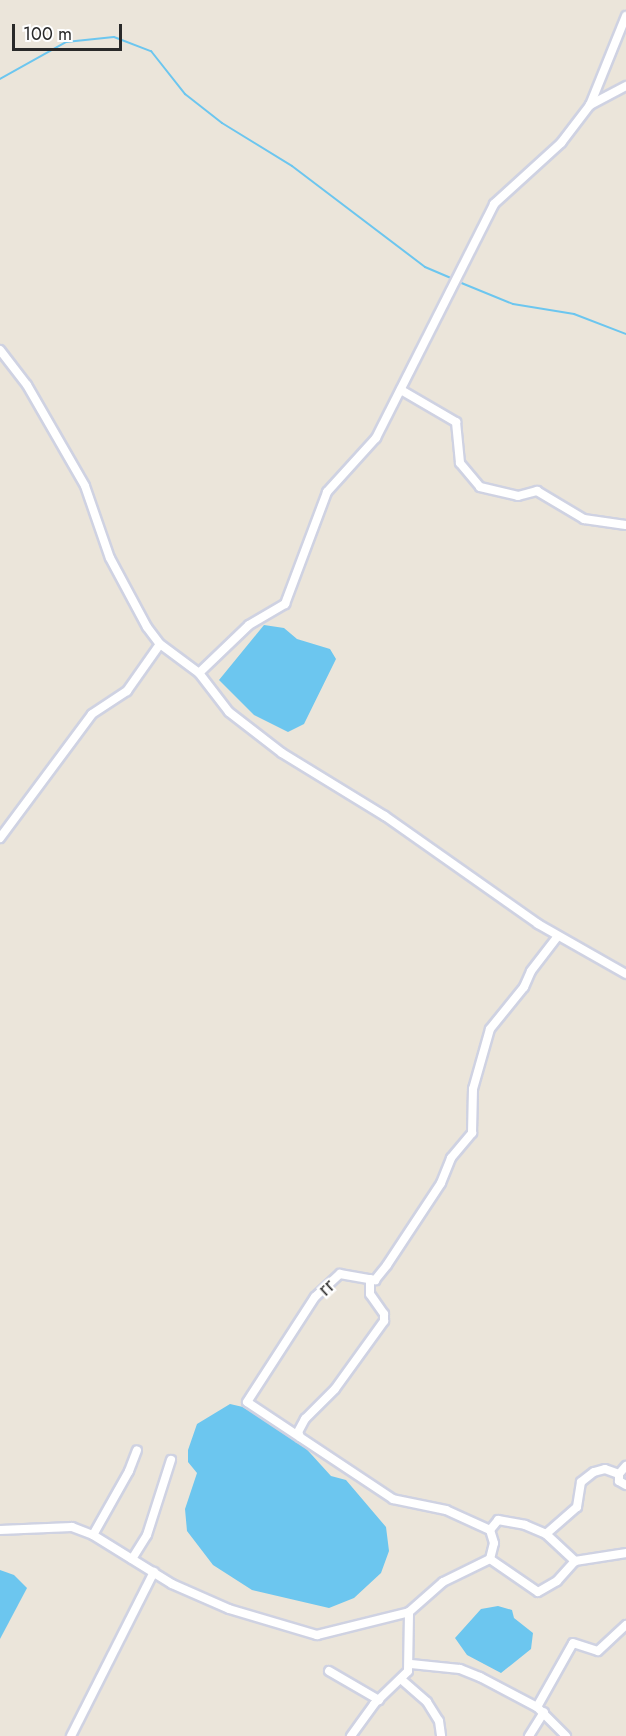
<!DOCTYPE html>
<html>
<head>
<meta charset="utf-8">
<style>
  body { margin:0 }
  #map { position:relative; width:626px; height:1736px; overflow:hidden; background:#ebe5da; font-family:Jost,sans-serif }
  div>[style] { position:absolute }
  .water>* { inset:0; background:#6cc6ef }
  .stream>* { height:2px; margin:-1px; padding:0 1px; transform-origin:1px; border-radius:1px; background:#6cc6ef }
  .roads { filter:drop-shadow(2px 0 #cfd2e2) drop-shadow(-2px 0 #cfd2e2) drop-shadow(0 2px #cfd2e2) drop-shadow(0 -2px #cfd2e2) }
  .street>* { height:8px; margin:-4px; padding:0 4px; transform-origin:4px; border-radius:4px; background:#fff }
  span { translate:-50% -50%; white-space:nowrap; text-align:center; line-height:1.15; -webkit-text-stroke:5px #fff; paint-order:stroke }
  .street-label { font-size:21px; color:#292929 }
  .scale { position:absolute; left:12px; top:24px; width:110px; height:27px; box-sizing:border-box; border:3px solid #292929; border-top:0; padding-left:8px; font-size:18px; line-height:21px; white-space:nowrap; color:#292929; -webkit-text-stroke:4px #fff; paint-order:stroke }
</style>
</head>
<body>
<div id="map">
  <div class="water">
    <div style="clip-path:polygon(264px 625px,284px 628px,297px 639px,330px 649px,336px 659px,304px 724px,288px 732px,254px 715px,219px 680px)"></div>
    <div style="clip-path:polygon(230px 1404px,243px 1407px,301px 1443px,331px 1476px,346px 1480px,386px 1527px,389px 1551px,381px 1573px,354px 1598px,329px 1608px,252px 1590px,213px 1565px,187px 1531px,185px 1509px,197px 1473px,188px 1462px,188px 1450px,197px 1424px)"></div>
    <div style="clip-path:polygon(0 1570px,14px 1575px,27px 1588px,0 1639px)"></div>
    <div style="clip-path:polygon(498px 1606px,512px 1610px,514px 1618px,533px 1633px,531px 1649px,501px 1673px,467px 1655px,455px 1638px,481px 1609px)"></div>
  </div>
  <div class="stream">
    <div style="left:0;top:79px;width:76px;rotate:-29.3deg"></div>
    <div style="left:66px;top:42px;width:48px;rotate:-5.9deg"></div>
    <div style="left:114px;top:37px;width:40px;rotate:21deg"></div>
    <div style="left:151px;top:51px;width:55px;rotate:51.7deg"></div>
    <div style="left:185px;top:94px;width:47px;rotate:38.1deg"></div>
    <div style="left:222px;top:123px;width:82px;rotate:31.6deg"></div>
    <div style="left:292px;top:166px;width:167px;rotate:37.2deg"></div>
    <div style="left:425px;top:267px;width:30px;rotate:23deg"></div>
    <div style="left:459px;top:282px;width:58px;rotate:22.2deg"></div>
    <div style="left:513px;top:304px;width:62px;rotate:9.3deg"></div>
    <div style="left:574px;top:314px;width:56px;rotate:21deg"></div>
  </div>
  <div class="roads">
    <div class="street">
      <div style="left:590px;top:105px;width:41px;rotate:-27.8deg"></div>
      <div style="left:0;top:350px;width:44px;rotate:52.4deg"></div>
      <div style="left:27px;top:385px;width:116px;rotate:60.1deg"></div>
      <div style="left:85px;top:486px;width:76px;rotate:70.9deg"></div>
      <div style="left:110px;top:558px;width:78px;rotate:61.8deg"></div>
      <div style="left:147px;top:627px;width:21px;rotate:53deg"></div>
      <div style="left:160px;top:644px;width:49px;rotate:36.6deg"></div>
      <div style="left:199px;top:673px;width:49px;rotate:52.4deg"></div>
      <div style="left:229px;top:712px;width:67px;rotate:37.7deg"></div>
      <div style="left:282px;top:753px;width:121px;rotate:31.5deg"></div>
      <div style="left:385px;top:816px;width:187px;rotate:35.2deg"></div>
      <div style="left:538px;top:924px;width:101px;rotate:29.6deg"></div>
      <div style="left:401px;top:390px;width:64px;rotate:30.2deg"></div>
      <div style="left:456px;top:422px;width:41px;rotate:84.4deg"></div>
      <div style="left:460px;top:463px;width:31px;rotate:50deg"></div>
      <div style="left:480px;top:487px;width:39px;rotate:13deg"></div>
      <div style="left:518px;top:496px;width:20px;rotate:-15deg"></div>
      <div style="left:537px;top:491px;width:55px;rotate:30.8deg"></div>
      <div style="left:584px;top:519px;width:42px;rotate:8.1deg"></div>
      <div style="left:199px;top:673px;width:69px;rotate:-43.8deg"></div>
      <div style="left:249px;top:625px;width:42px;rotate:-30.3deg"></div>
      <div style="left:285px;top:604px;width:120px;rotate:-69.4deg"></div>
      <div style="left:327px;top:492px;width:73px;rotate:-47.8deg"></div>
      <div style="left:376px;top:438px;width:262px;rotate:-63.2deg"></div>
      <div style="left:494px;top:204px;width:91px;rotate:-42.3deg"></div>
      <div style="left:561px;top:143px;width:48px;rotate:-52.7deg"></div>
      <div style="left:590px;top:105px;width:96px;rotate:-68deg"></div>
      <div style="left:0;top:838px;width:154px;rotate:-53.4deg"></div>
      <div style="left:92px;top:714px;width:42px;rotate:-33.3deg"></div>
      <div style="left:127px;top:691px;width:57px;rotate:-54.9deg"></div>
      <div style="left:300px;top:1437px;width:5px;rotate:-112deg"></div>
      <div style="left:298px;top:1432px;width:15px;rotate:-62deg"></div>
      <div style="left:305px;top:1419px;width:42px;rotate:-45deg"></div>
      <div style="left:335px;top:1389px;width:84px;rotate:-54.2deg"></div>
      <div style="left:384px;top:1321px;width:7px;rotate:-90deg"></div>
      <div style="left:384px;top:1314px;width:24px;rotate:-125deg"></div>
      <div style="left:370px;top:1294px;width:15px;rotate:-90deg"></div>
      <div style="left:619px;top:1474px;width:7px;rotate:90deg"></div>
      <div style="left:619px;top:1481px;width:8px;rotate:30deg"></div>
      <div style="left:0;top:1530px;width:72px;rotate:-2.4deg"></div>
      <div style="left:72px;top:1527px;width:22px;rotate:21deg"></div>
      <div style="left:93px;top:1535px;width:93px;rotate:31.8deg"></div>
      <div style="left:172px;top:1584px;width:62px;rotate:23.7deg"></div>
      <div style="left:229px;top:1609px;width:92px;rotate:16.5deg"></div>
      <div style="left:317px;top:1635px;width:95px;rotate:-14deg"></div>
      <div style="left:409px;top:1612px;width:45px;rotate:-41.4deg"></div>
      <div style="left:443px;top:1582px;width:52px;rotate:-26.1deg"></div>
      <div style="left:490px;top:1559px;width:58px;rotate:34.5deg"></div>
      <div style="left:538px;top:1592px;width:22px;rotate:-30deg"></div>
      <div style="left:557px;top:1581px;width:27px;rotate:-48deg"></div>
      <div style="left:575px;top:1561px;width:52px;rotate:-8.9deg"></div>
      <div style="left:490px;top:1530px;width:13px;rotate:-51deg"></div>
      <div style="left:498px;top:1520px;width:27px;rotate:10deg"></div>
      <div style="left:525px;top:1525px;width:23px;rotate:23deg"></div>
      <div style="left:546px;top:1534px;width:40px;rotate:43deg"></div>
      <div style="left:546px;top:1534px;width:41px;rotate:-41.1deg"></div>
      <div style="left:577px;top:1507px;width:25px;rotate:-81deg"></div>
      <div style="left:581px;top:1482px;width:16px;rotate:-38deg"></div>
      <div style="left:594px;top:1472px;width:11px;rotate:-15deg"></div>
      <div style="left:605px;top:1469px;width:15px;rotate:20deg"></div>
      <div style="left:619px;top:1474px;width:11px;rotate:-49deg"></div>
      <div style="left:93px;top:1535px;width:73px;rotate:-60.6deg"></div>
      <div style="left:129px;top:1471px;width:22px;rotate:-69deg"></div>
      <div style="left:132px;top:1559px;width:28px;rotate:-58deg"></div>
      <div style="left:147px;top:1535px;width:79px;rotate:-72.3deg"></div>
      <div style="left:490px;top:1559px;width:16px;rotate:-76deg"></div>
      <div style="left:494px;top:1543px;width:14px;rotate:-107deg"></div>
      <div style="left:490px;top:1530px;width:48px;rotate:-155.6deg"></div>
      <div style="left:446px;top:1510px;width:54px;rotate:-168.3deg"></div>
      <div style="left:393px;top:1499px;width:175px;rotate:-146.4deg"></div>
      <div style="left:247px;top:1402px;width:125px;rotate:-57.1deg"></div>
      <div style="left:315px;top:1297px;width:34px;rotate:-43deg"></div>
      <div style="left:340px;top:1274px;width:36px;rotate:10deg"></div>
      <div style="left:375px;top:1280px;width:19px;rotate:-51deg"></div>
      <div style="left:387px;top:1265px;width:98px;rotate:-56.6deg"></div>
      <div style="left:441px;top:1183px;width:27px;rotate:-68deg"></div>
      <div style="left:451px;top:1158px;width:33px;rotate:-50deg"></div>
      <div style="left:472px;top:1133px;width:44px;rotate:-88.7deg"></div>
      <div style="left:473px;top:1089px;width:62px;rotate:-74.2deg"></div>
      <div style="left:490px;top:1029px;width:54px;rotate:-51deg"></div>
      <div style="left:524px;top:987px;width:17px;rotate:-66deg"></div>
      <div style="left:531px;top:971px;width:44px;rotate:-52.4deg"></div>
      <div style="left:411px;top:1664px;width:49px;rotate:5.8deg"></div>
      <div style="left:460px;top:1669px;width:22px;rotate:22deg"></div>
      <div style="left:480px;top:1677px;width:64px;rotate:27.8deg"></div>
      <div style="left:537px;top:1707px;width:41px;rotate:45deg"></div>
      <div style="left:329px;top:1671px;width:58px;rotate:30.1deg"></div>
      <div style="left:402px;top:1680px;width:33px;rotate:41deg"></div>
      <div style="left:427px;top:1702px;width:22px;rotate:58deg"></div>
      <div style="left:439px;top:1721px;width:15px;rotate:82deg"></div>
      <div style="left:537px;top:1707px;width:73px;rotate:-60.6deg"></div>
      <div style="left:573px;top:1643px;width:26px;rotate:18deg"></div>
      <div style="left:598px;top:1651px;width:38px;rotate:-43deg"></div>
      <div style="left:71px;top:1736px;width:184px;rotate:-63.2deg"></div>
      <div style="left:351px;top:1736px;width:39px;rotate:-54deg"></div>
      <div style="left:374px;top:1704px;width:47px;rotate:-44.1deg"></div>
      <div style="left:408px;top:1671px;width:59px;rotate:-89deg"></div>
      <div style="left:529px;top:1736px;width:28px;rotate:-58deg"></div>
    </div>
  </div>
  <div class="street-label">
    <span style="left:326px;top:1287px;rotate:-43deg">rr</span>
  </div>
  <div class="scale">100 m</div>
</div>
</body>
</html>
